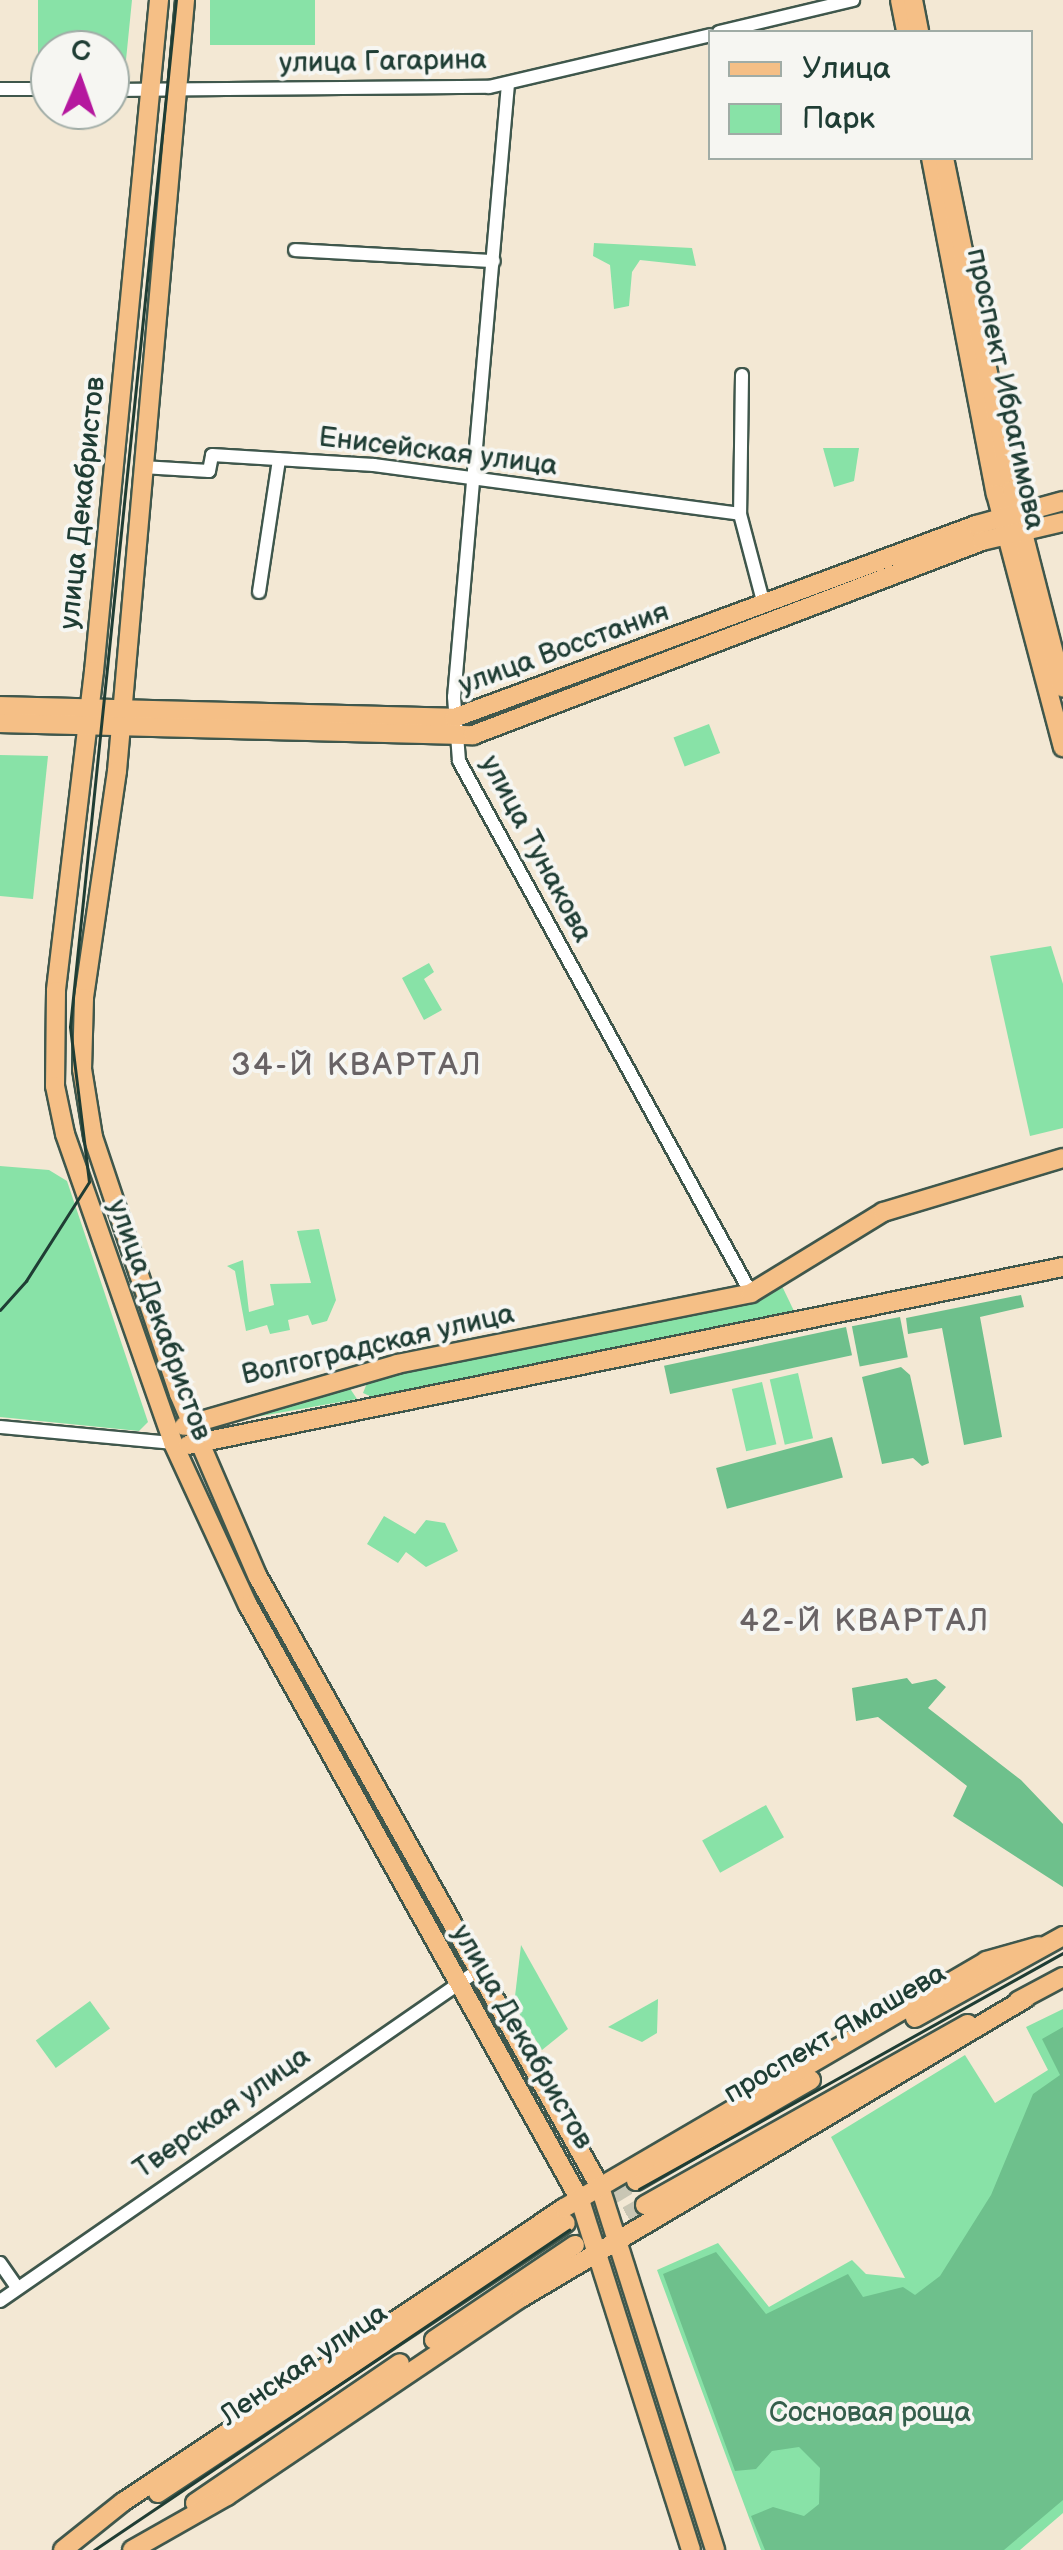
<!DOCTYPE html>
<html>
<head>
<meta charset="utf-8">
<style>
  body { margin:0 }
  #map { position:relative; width:1063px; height:2550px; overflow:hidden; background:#f3e8d4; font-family:"Balsamiq Sans",sans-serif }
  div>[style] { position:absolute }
  .green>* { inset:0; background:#88e2a7; transform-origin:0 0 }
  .forest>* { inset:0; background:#6ec08c; transform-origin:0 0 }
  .major-tunnel>* { height:18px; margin-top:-9px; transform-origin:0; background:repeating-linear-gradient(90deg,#c9c6b4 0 18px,transparent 0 27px) }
  .roads { filter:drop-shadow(2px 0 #3f574c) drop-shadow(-2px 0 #3f574c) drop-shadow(0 2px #3f574c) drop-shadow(0 -2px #3f574c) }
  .minor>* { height:12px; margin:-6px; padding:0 6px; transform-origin:6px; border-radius:6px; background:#fff }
  .major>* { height:18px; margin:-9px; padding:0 9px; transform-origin:9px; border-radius:9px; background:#f5bf86 }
  .tram>* { height:2.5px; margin:-1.25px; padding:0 1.25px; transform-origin:1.25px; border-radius:1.25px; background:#1f3d34 }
  span { translate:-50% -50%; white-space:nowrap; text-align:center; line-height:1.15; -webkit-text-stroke:8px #f6f6f2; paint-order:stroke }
  .street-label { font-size:28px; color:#1f3d34 }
  .park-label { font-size:28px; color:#345e4b }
  .quarter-label { font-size:32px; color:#696365; letter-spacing:2.5px }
  .legend { position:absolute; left:708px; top:30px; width:325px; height:130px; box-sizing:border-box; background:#f6f6f2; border:2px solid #a0aca6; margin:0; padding:12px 18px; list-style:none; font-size:30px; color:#1f3d34 }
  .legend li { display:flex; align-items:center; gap:20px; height:50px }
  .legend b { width:50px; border:2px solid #a0aca6 }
  .north { position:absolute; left:30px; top:30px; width:100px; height:100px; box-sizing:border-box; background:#f6f6f2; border:2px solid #a0aca6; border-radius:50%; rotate:2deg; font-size:28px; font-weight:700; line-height:40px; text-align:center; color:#1f3d34 }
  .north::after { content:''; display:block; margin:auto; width:35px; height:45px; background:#b5179e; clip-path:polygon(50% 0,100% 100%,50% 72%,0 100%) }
</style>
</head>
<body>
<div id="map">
  <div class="green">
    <div style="clip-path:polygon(38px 0,132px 0,126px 60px,110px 63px,110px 50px,50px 50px,50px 62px,38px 62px)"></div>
    <div style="left:210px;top:0;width:105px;height:45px"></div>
    <div style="clip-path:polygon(594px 243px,692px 248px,696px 266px,640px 260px,632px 272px,629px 306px,614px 309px,610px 265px,593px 256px)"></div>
    <div style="clip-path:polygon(823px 448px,859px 448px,854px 481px,834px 487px)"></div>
    <div style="left:709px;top:724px;width:31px;height:38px;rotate:69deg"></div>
    <div style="clip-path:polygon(0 755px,48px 756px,33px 899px,0 896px)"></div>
    <div style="clip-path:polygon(1051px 946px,1063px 984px,1063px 1128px,1030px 1136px,990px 956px)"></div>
    <div style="clip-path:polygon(429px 963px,434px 972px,424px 979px,442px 1010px,424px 1020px,402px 978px)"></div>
    <div style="clip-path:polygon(0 1166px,49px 1170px,67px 1181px,148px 1422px,139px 1431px,0 1417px)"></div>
    <div style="clip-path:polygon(319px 1229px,336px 1300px,327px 1321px,312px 1325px,308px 1315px,288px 1320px,290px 1330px,270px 1334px,267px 1325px,246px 1331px,235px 1271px,227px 1266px,243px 1260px,249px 1312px,274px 1305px,270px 1284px,311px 1283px,297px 1231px)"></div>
    <div style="clip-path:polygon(781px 1284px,794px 1311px,372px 1397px,363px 1393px,369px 1378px)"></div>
    <div style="left:798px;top:1373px;width:67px;height:29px;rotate:77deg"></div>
    <div style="left:762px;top:1382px;width:64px;height:31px;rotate:77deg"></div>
    <div style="clip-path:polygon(349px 1387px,357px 1399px,211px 1425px)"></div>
    <div style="clip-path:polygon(384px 1516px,415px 1534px,426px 1520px,445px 1523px,458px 1551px,426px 1567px,406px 1552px,398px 1563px,367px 1544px)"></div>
    <div style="left:766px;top:1805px;width:37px;height:73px;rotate:61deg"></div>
    <div style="clip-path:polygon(521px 1945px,568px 2029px,542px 2050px,514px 2005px)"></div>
    <div style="clip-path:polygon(658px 1999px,657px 2033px,642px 2042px,608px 2027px)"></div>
    <div style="left:90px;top:2001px;width:34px;height:67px;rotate:54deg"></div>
    <div style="clip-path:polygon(1063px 2009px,1063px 2513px,1020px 2550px,761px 2550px,657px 2270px,718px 2243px,769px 2307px,852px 2260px,866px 2274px,905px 2278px,831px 2137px,965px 2055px,995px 2103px,1048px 2070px,1026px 2027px)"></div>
  </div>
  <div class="forest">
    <div style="clip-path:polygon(1021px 1295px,1024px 1307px,980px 1317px,1002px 1437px,964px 1445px,942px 1328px,908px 1334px,906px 1318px)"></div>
    <div style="left:900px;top:1317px;width:41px;height:49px;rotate:79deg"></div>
    <div style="left:846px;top:1327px;width:29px;height:186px;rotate:78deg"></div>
    <div style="clip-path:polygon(901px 1367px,910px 1375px,919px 1416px,929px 1463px,922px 1466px,913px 1458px,882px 1464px,862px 1377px)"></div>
    <div style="left:832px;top:1437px;width:42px;height:120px;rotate:75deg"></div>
    <div style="clip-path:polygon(907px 1678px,912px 1684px,936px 1679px,946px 1687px,928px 1708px,1021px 1780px,1063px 1824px,1063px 1887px,953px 1816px,967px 1786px,878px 1717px,856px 1721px,852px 1688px)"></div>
    <div style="clip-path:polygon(1063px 2027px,1063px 2500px,1004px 2550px,765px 2550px,751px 2516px,773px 2507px,804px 2516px,819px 2504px,820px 2468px,799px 2447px,772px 2451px,756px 2469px,735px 2471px,663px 2274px,716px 2252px,766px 2314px,848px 2274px,863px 2297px,903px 2287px,915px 2295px,940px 2276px,991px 2195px,1033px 2094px,1060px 2075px,1042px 2039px)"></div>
  </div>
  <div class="major-tunnel">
    <div style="left:566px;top:2223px;width:82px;rotate:-31deg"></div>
    <div style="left:580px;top:2242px;width:75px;rotate:-29.6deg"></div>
  </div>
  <div class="roads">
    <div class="minor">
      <div style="left:719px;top:32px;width:138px;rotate:-13.4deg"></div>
      <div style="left:508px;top:84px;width:615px;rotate:95.03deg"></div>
      <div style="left:454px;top:697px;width:64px;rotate:85.5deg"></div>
      <div style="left:459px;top:761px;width:607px;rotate:61.24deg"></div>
      <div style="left:0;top:89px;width:50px"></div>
      <div style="left:110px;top:90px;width:379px;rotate:-0.5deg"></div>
      <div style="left:489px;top:87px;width:227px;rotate:-13.2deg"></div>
      <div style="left:295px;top:250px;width:199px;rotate:3.2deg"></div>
      <div style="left:742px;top:375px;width:139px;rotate:90.8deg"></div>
      <div style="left:740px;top:514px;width:94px;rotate:75.2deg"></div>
      <div style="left:142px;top:467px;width:67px;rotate:3.4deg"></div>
      <div style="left:209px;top:471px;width:16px;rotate:-79deg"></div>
      <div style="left:212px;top:455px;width:162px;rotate:3.5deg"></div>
      <div style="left:374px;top:465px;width:369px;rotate:7.6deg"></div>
      <div style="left:259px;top:592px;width:134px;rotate:-81.4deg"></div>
      <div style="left:0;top:1427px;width:174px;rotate:5.3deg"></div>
      <div style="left:0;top:2263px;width:28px;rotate:55deg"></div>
      <div style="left:0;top:2301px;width:580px;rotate:-34.68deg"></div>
    </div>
    <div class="major">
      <div style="left:159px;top:0;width:674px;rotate:95.53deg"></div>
      <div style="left:94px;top:671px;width:322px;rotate:96.8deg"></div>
      <div style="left:56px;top:991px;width:95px;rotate:90.6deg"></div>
      <div style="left:55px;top:1086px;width:49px;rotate:78.2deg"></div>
      <div style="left:65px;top:1134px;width:327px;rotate:70.7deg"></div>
      <div style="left:173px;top:1443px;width:179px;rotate:65.2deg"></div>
      <div style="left:248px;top:1605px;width:681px;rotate:60.84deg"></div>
      <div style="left:580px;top:2200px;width:367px;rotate:72.4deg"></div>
      <div style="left:185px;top:0;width:774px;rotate:95.04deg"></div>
      <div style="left:117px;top:771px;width:229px;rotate:98.3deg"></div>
      <div style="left:84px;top:998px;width:71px;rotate:91.6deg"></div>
      <div style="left:82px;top:1069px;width:69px;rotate:80.8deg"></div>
      <div style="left:93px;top:1137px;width:271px;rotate:71.5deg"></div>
      <div style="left:179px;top:1394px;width:199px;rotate:66.7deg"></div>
      <div style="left:258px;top:1577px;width:699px;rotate:60.72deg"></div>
      <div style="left:600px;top:2187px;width:381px;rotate:72.4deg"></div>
      <div style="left:900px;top:0;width:33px;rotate:79deg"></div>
      <div style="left:913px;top:0;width:33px;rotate:79deg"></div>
      <div style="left:931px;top:158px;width:342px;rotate:79.1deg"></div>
      <div style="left:996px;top:494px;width:262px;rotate:75.2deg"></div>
      <div style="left:944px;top:158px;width:339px;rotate:78.4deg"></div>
      <div style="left:1012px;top:490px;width:204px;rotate:75.6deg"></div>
      <div style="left:0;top:706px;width:454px;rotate:1.5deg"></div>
      <div style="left:454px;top:718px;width:557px;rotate:-20.29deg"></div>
      <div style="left:976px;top:525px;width:90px;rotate:-15.4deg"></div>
      <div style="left:0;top:723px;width:473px;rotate:1.5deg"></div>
      <div style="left:473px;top:735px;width:545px;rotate:-20.86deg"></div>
      <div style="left:982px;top:541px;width:83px;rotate:-13.2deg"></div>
      <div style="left:184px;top:1426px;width:222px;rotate:-16.2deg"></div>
      <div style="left:397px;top:1364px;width:361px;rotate:-11.3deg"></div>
      <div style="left:751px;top:1293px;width:155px;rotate:-31.5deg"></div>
      <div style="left:883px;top:1212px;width:188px;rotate:-16.7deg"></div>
      <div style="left:188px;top:1445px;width:893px;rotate:-11.5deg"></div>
      <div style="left:1018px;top:2001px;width:51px;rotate:-28.1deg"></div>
      <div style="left:915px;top:2018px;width:169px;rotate:-29deg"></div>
      <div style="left:636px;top:2181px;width:202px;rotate:-30deg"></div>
      <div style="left:645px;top:2205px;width:370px;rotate:-29.3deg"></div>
      <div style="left:434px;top:2340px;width:170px;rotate:-34deg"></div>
      <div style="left:158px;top:2493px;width:489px;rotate:-33.5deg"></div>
      <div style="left:195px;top:2503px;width:248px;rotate:-34.3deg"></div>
      <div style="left:63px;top:2550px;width:77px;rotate:-38.7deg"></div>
      <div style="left:123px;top:2502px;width:530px;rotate:-33.69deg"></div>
      <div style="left:564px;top:2208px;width:489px;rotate:-30.3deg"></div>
      <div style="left:986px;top:1961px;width:55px;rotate:-15.8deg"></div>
      <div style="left:132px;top:2550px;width:109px;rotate:-29.6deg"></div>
      <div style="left:227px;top:2496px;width:354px;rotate:-34deg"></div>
      <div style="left:521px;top:2298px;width:587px;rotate:-30.71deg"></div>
    </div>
  </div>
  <div class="tram">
    <div style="left:0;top:1310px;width:39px;rotate:-48deg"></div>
    <div style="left:26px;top:1281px;width:117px;rotate:-57.5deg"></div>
    <div style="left:89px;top:1182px;width:156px;rotate:-97deg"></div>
    <div style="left:70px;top:1027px;width:1032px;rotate:-84.11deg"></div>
    <div style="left:639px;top:2189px;width:485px;rotate:-29.1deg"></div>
    <div style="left:94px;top:2550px;width:573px;rotate:-33.97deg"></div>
  </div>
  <div class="street-label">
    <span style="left:383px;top:62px;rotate:-1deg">улица Гагарина</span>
    <span style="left:1005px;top:389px;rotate:78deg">проспект Ибрагимова</span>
    <span style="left:438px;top:452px;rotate:7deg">Енисейская улица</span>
    <span style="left:83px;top:503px;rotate:-84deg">улица Декабристов</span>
    <span style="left:564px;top:649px;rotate:-20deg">улица Восстания</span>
    <span style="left:536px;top:849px;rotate:62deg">улица Тунакова</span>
    <span style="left:159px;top:1320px;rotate:70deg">улица Декабристов</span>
    <span style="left:378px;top:1345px;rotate:-13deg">Волгоградская улица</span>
    <span style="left:835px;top:2034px;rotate:-30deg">проспект Ямашева</span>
    <span style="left:522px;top:2037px;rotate:60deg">улица Декабристов</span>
    <span style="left:222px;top:2113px;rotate:-35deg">Тверская улица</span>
    <span style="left:304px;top:2365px;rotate:-34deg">Ленская улица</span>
  </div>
  <div class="park-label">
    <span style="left:870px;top:2413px">Сосновая роща</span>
  </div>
  <div class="quarter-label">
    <span style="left:357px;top:1066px">34-Й КВАРТАЛ</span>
    <span style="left:865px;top:1622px">42-Й КВАРТАЛ</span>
  </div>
  <ul class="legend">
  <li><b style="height:12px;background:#f5bf86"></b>Улица</li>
  <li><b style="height:28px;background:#88e2a7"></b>Парк</li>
  </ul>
  <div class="north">С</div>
</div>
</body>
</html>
